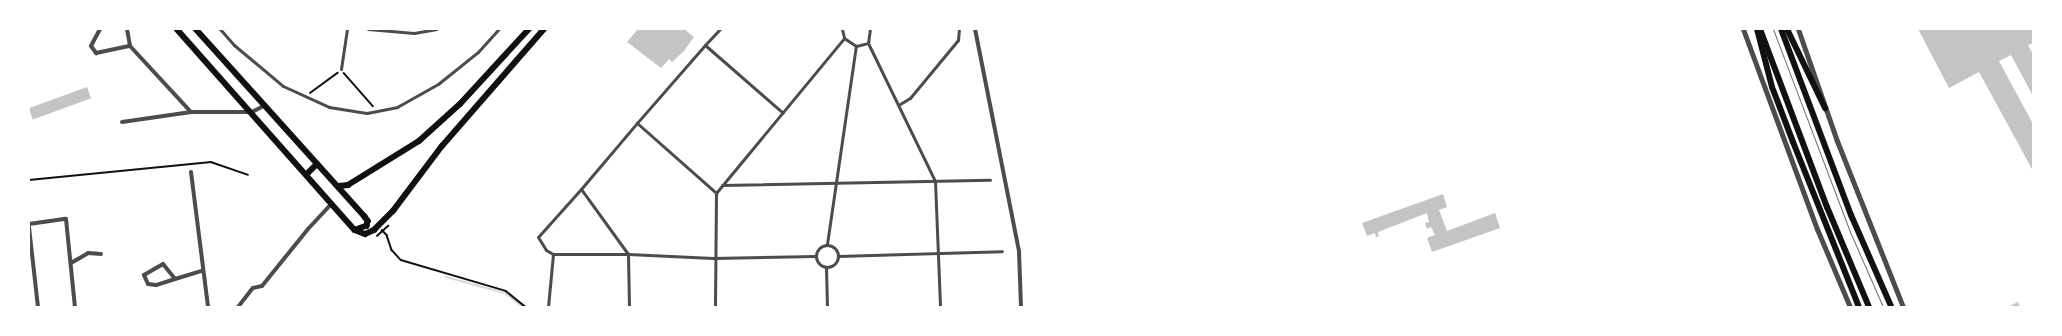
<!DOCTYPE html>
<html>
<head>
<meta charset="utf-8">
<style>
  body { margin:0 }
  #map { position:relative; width:2062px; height:336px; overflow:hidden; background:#fff; font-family:"Exo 2",sans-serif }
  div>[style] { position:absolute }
  .stream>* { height:2px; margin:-1px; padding:0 1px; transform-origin:1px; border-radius:1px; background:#d9d9d9 }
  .building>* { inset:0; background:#c4c4c4; transform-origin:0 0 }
  .path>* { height:1.5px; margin:-0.75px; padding:0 0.75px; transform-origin:0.75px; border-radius:0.75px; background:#111 }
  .pedestrian>* { height:3px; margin:-1.5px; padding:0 1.5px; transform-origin:1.5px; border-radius:1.5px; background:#4c4c4c }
  .pedestrian>.ring { margin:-1.5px; padding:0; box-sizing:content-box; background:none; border:3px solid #4c4c4c; border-radius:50% }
  .minor>* { height:4px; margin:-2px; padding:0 2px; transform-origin:2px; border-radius:2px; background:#4c4c4c }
  .tertiary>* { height:5px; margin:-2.5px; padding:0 2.5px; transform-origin:2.5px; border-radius:2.5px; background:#4c4c4c }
  .secondary>* { height:5.5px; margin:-2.75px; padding:0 2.75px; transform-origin:2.75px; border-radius:2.75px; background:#111 }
  .primary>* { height:6px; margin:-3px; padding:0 3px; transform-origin:3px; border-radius:3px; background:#111 }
  .trunk>* { height:6px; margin:-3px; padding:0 3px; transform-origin:3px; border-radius:3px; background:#111 }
  .tram>* { height:1px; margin:-0.5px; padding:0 0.5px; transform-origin:0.5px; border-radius:0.5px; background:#707070 }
  span { translate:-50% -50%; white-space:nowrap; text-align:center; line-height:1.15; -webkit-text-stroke:3px #fff; paint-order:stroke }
  .frame { position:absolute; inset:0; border:30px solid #fff; pointer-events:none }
</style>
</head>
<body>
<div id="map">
  <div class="stream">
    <div style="left:446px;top:277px;width:61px;rotate:15.2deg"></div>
    <div style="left:505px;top:293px;width:23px;rotate:38deg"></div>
  </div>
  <div class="building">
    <div style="clip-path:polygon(638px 29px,684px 29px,694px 37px,684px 51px,672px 62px,669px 59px,661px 68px,627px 42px)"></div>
    <div style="clip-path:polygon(1918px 29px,2033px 29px,2033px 43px,2028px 45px,2033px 54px,2033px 96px,2011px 55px,1999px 61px,2033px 124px,2033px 171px,1979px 72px,1949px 88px)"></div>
    <div style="left:87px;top:87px;width:12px;height:62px;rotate:70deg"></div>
    <div style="clip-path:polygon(1443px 194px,1447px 207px,1439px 210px,1447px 231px,1495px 213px,1500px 228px,1432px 252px,1427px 238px,1435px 235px,1431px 227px,1427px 229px,1425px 223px,1429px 222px,1427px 213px,1378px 232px,1379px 236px,1376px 237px,1375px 233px,1367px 236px,1362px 223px)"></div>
    <div style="clip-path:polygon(2018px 302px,2020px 307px,2008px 307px)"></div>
  </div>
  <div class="path">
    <div style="left:344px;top:73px;width:44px;rotate:48.7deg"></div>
    <div style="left:310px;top:93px;width:34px;rotate:-36deg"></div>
    <div style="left:29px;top:180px;width:183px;rotate:-5.6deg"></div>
    <div style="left:211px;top:162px;width:39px;rotate:19deg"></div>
    <div style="left:382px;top:230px;width:7px;rotate:45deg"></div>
    <div style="left:387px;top:235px;width:16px;rotate:72deg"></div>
    <div style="left:392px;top:250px;width:13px;rotate:48deg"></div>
    <div style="left:401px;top:260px;width:109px;rotate:16.4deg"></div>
    <div style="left:506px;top:291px;width:26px;rotate:39deg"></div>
    <div style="left:377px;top:236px;width:15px;rotate:-42deg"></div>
  </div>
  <div class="pedestrian">
    <div style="left:220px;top:29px;width:21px;rotate:49deg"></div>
    <div style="left:234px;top:45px;width:64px;rotate:39.9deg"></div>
    <div style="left:283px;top:86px;width:51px;rotate:24.5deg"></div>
    <div style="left:329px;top:107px;width:38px;rotate:9deg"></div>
    <div style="left:367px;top:113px;width:31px;rotate:-11deg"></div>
    <div style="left:397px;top:107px;width:47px;rotate:-29.3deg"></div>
    <div style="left:438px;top:84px;width:51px;rotate:-38.7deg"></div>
    <div style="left:478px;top:52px;width:31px;rotate:-48deg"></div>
    <div style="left:368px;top:29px;width:46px;rotate:5deg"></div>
    <div style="left:414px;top:33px;width:23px;rotate:-10deg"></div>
    <div style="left:720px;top:29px;width:22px;rotate:133deg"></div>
    <div style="left:705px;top:45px;width:103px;rotate:41.1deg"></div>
    <div style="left:842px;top:29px;width:9px;rotate:77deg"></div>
    <div style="left:844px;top:38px;width:14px;rotate:34deg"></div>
    <div style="left:856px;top:46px;width:12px;rotate:-14deg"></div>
    <div style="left:868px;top:43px;width:14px;rotate:-82deg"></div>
    <div style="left:868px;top:43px;width:153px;rotate:64.1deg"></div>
    <div style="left:935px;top:181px;width:126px;rotate:87.7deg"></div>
    <div style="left:705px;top:45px;width:103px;rotate:131.1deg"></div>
    <div style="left:637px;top:123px;width:106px;rotate:41.5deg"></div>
    <div style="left:341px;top:69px;width:40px;rotate:-81.5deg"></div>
    <div style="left:900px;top:104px;width:12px;rotate:-31deg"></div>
    <div style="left:910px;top:98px;width:75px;rotate:-50.4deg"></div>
    <div style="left:958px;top:40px;width:11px;rotate:-85deg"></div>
    <div style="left:722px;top:185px;width:268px;rotate:-1.1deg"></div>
    <div style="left:581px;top:189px;width:87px;rotate:-49.7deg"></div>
    <div style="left:827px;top:244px;width:200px;rotate:-81.7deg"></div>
    <div class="ring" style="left:816px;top:245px;width:19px;height:19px"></div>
    <div style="left:838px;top:256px;width:164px;rotate:-1.7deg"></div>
    <div style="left:826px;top:267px;width:40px;rotate:88.6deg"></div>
    <div style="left:548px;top:307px;width:53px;rotate:-84.6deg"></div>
    <div style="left:629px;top:307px;width:53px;rotate:-91.1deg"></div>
    <div style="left:628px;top:254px;width:80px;rotate:-125.9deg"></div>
    <div style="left:581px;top:189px;width:64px;rotate:131.9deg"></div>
    <div style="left:538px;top:237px;width:15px;rotate:58deg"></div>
    <div style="left:546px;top:250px;width:8px;rotate:30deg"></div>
    <div style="left:553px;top:254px;width:75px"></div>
    <div style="left:628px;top:254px;width:85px;rotate:2.7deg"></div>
    <div style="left:713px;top:258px;width:102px;rotate:-1.1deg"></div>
    <div style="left:715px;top:307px;width:114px;rotate:-89.5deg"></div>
    <div style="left:716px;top:193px;width:201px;rotate:-50.4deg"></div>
  </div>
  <div class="minor">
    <div style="left:100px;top:29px;width:19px;rotate:118deg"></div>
    <div style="left:91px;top:46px;width:9px;rotate:54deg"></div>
    <div style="left:96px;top:53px;width:35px;rotate:-12deg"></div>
    <div style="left:127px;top:29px;width:17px;rotate:80deg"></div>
    <div style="left:130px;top:46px;width:90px;rotate:47.3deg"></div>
    <div style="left:191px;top:112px;width:61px"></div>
    <div style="left:252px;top:112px;width:15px;rotate:-28deg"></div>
    <div style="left:975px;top:29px;width:227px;rotate:78.8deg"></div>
    <div style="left:1019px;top:252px;width:55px;rotate:87.9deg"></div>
    <div style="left:122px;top:122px;width:70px;rotate:-8.2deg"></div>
    <div style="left:191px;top:172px;width:136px;rotate:82.8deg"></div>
    <div style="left:29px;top:224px;width:37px;rotate:-8deg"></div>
    <div style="left:66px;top:219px;width:88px;rotate:84.2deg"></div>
    <div style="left:29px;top:227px;width:81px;rotate:83.6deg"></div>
    <div style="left:71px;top:263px;width:20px;rotate:-30deg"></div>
    <div style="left:88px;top:253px;width:13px;rotate:4deg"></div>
    <div style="left:175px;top:279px;width:20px;rotate:162deg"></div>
    <div style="left:156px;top:285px;width:8px;rotate:-173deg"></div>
    <div style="left:148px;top:284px;width:10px;rotate:-114deg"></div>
    <div style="left:144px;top:275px;width:22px;rotate:-30deg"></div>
    <div style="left:163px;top:264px;width:19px;rotate:51deg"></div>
    <div style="left:175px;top:279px;width:28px;rotate:-17deg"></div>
    <div style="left:238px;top:307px;width:24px;rotate:-52deg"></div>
    <div style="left:253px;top:288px;width:9px;rotate:-13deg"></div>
    <div style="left:262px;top:286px;width:73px;rotate:-51.1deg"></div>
    <div style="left:308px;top:229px;width:35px;rotate:-47deg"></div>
  </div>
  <div class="tertiary">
    <div style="left:1743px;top:29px;width:213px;rotate:69.7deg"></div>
    <div style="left:1817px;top:229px;width:85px;rotate:67.1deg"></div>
    <div style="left:1798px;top:29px;width:119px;rotate:70.8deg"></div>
    <div style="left:1837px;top:141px;width:179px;rotate:68.3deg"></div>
  </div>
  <div class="secondary">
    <div style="left:177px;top:29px;width:268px;rotate:48.5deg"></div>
    <div style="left:355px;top:230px;width:11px;rotate:22deg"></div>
    <div style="left:365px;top:234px;width:10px;rotate:-24deg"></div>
    <div style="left:374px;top:230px;width:27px;rotate:-45deg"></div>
    <div style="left:393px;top:211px;width:81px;rotate:-53deg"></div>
    <div style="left:442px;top:146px;width:155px;rotate:-48.9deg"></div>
    <div style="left:196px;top:29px;width:253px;rotate:48deg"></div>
    <div style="left:365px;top:217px;width:5px;rotate:53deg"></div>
    <div style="left:368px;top:221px;width:5px;rotate:101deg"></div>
    <div style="left:367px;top:226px;width:12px;rotate:160deg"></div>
    <div style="left:307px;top:174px;width:14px;rotate:-45deg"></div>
    <div style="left:339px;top:186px;width:9px;rotate:-6deg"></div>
    <div style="left:348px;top:185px;width:84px;rotate:-31.8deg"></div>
    <div style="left:419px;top:141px;width:55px;rotate:-42.1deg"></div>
    <div style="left:460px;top:104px;width:102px;rotate:-47.4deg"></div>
  </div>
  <div class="primary">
    <div style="left:1757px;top:29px;width:60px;rotate:75.5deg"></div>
    <div style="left:1772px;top:87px;width:59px;rotate:69.1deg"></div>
    <div style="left:1793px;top:142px;width:178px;rotate:68.2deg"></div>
    <div style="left:1787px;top:29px;width:88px;rotate:64.3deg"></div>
  </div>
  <div class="trunk">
    <div style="left:1760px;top:29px;width:190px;rotate:69.4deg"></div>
    <div style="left:1827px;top:207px;width:108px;rotate:67.2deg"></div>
    <div style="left:1781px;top:29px;width:199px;rotate:69.4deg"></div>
    <div style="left:1851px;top:215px;width:99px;rotate:66.3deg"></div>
  </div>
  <div class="tram">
    <div style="left:1773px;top:29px;width:219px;rotate:69.2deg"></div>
    <div style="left:1851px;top:234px;width:80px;rotate:66.3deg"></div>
  </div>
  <div class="frame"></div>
</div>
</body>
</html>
